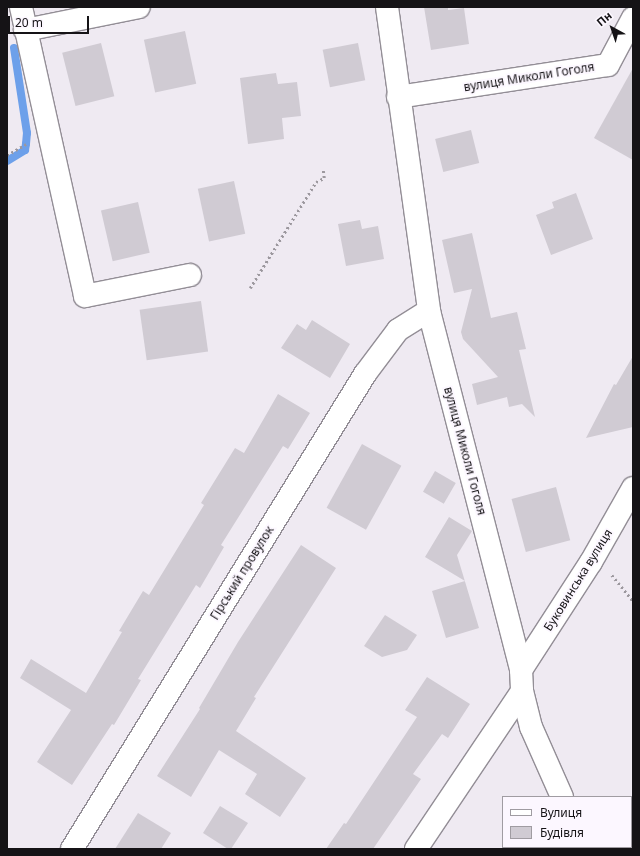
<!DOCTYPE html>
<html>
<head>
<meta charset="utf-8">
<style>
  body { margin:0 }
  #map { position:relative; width:640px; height:856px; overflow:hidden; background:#efeaf2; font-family:"Noto Sans",sans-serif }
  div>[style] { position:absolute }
  .stream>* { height:8px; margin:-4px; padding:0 4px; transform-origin:4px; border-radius:4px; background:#6da0ea }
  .building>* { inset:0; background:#d0cbd3; transform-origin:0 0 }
  .path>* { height:2.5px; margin-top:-1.25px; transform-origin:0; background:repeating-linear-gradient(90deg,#9c989e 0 2px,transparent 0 5px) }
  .roads { filter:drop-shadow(1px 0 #938e96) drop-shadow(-1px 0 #938e96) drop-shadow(0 1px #938e96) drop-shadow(0 -1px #938e96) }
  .minor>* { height:22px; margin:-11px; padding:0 11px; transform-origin:11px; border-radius:11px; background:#fff }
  span { translate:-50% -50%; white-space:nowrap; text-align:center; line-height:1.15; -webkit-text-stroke:3.5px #fcf7ff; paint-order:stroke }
  .street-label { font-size:12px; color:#151316 }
  .frame { position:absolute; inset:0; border:8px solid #151316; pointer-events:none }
  .legend { position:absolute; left:502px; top:796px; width:130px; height:52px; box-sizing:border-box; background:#fcf7ff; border:1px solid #a09ca2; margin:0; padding:5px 7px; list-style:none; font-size:12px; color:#151316 }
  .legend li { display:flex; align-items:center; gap:8px; height:20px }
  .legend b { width:20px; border:1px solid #a09ca2 }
  .north { position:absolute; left:592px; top:8px; width:40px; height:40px; -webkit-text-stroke:3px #fcf7ff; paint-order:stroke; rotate:320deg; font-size:11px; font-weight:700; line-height:16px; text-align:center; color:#151316 }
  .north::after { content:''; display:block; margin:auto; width:14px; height:18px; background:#151316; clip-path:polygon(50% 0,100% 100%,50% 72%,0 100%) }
  .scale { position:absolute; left:8px; top:16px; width:81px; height:18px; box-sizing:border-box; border:2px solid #151316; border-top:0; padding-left:5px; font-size:12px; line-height:14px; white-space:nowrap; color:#151316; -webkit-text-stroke:3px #fcf7ff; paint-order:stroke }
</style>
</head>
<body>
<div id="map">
  <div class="stream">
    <div style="left:7px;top:161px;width:21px;rotate:-31deg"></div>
    <div style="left:25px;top:150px;width:6px;rotate:-81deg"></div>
    <div style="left:26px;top:144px;width:11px;rotate:-85deg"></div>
    <div style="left:27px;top:133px;width:86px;rotate:-98.7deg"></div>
  </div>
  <div class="building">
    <div style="clip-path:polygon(424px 7px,448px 7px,448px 10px,464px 8px,469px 44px,431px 50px)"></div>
    <div style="left:185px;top:31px;width:54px;height:42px;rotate:78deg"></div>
    <div style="left:101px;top:43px;width:55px;height:40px;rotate:76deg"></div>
    <div style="left:358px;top:43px;width:38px;height:36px;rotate:79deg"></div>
    <div style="clip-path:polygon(633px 68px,633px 160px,594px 138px)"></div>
    <div style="clip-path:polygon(276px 73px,278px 84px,297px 82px,301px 116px,282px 118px,284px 139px,248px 144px,240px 78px)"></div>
    <div style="left:471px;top:130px;width:34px;height:37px;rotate:76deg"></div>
    <div style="left:234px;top:181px;width:54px;height:37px;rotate:78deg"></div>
    <div style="clip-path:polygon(576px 193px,593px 239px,551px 255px,536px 215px,554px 208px,552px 202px)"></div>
    <div style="left:138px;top:202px;width:52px;height:38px;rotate:77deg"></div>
    <div style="clip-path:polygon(360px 220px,362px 229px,378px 226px,384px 259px,346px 266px,338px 224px)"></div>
    <div style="clip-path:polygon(472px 233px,491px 318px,517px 312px,526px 349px,519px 350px,535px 417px,522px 404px,509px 407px,507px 397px,477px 405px,472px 384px,498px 377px,463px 339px,461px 332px,472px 289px,454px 293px,442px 240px)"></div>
    <div style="left:201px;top:301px;width:51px;height:62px;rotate:82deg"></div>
    <div style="clip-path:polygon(312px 320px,350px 344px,330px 378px,281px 348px,297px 324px,306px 330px)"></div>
    <div style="clip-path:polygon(633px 356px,633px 427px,586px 438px,614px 384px,616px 385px)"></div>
    <div style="clip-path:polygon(278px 394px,310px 413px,288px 449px,283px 446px,221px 545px,224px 547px,200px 588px,196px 585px,138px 679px,141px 680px,114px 725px,112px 724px,72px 785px,37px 762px,71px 710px,20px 678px,31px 659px,86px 693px,122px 632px,119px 631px,143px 591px,149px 595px,204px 505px,201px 503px,235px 448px,244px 453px)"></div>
    <div style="left:362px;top:444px;width:45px;height:73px;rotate:29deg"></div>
    <div style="left:435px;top:471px;width:24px;height:24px;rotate:30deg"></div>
    <div style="left:556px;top:487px;width:55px;height:46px;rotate:75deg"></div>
    <div style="clip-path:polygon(449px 517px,472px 531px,457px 555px,479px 628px,446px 638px,432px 591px,465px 581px,425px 557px)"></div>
    <div style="clip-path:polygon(301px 545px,336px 568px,254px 697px,256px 698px,236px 731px,306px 778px,280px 817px,245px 794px,257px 774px,219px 750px,191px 797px,157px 776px,200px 709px,199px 708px,238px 642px)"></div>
    <div style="clip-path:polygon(385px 615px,417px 635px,407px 650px,382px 657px,364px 646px)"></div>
    <div style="clip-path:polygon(427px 677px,470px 704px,448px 738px,442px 734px,413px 774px,421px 779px,373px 849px,326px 849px,344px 823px,346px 824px,417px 717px,405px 710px)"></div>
    <div style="clip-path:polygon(220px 806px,248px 823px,231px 849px,228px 849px,203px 833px)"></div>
    <div style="clip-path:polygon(138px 813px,171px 833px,161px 849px,115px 849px)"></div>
  </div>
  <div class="path">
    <div style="left:7px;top:155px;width:22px;rotate:-30deg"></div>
    <div style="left:250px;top:288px;width:125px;rotate:-58.1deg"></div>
    <div style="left:316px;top:182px;width:9px;rotate:-27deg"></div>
    <div style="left:324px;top:178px;width:8px;rotate:-97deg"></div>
    <div style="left:612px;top:575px;width:33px;rotate:51deg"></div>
  </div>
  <div class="roads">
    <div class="minor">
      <div style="left:21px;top:7px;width:296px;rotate:77.5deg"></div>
      <div style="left:85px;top:296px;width:107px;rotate:-11.3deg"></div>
      <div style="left:387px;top:7px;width:307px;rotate:82.1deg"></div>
      <div style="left:429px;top:311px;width:371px;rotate:75.6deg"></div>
      <div style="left:521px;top:670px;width:21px;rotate:87deg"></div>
      <div style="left:522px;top:691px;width:37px;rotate:76deg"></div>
      <div style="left:531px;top:727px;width:77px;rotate:66.1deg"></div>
      <div style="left:25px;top:30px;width:116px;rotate:-11.4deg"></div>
      <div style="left:398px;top:97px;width:212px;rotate:-8.7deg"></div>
      <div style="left:608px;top:65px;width:53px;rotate:-62deg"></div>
      <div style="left:521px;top:670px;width:129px;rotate:-57.1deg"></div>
      <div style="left:591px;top:562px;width:85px;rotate:-60.4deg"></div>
      <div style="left:583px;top:847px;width:2px;rotate:63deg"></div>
      <div style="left:72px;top:849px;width:558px;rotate:-58.33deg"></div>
      <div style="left:365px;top:374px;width:55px;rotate:-53.1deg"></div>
      <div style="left:398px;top:330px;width:36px;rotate:-32deg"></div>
      <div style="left:416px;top:849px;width:190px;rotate:-56.1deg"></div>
    </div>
  </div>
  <div class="street-label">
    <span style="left:529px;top:77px;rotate:-9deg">вулиця Миколи Гоголя</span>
    <span style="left:465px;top:451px;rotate:75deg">вулиця Миколи Гоголя</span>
    <span style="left:242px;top:573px;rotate:-58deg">Гірський провулок</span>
    <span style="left:578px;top:580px;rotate:-58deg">Буковинська вулиця</span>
  </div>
  <div class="frame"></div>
  <ul class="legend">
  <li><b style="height:5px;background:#fff"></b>Вулиця</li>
  <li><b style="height:11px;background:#d0cbd3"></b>Будівля</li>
  </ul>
  <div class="north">Пн</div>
  <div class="scale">20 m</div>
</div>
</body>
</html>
